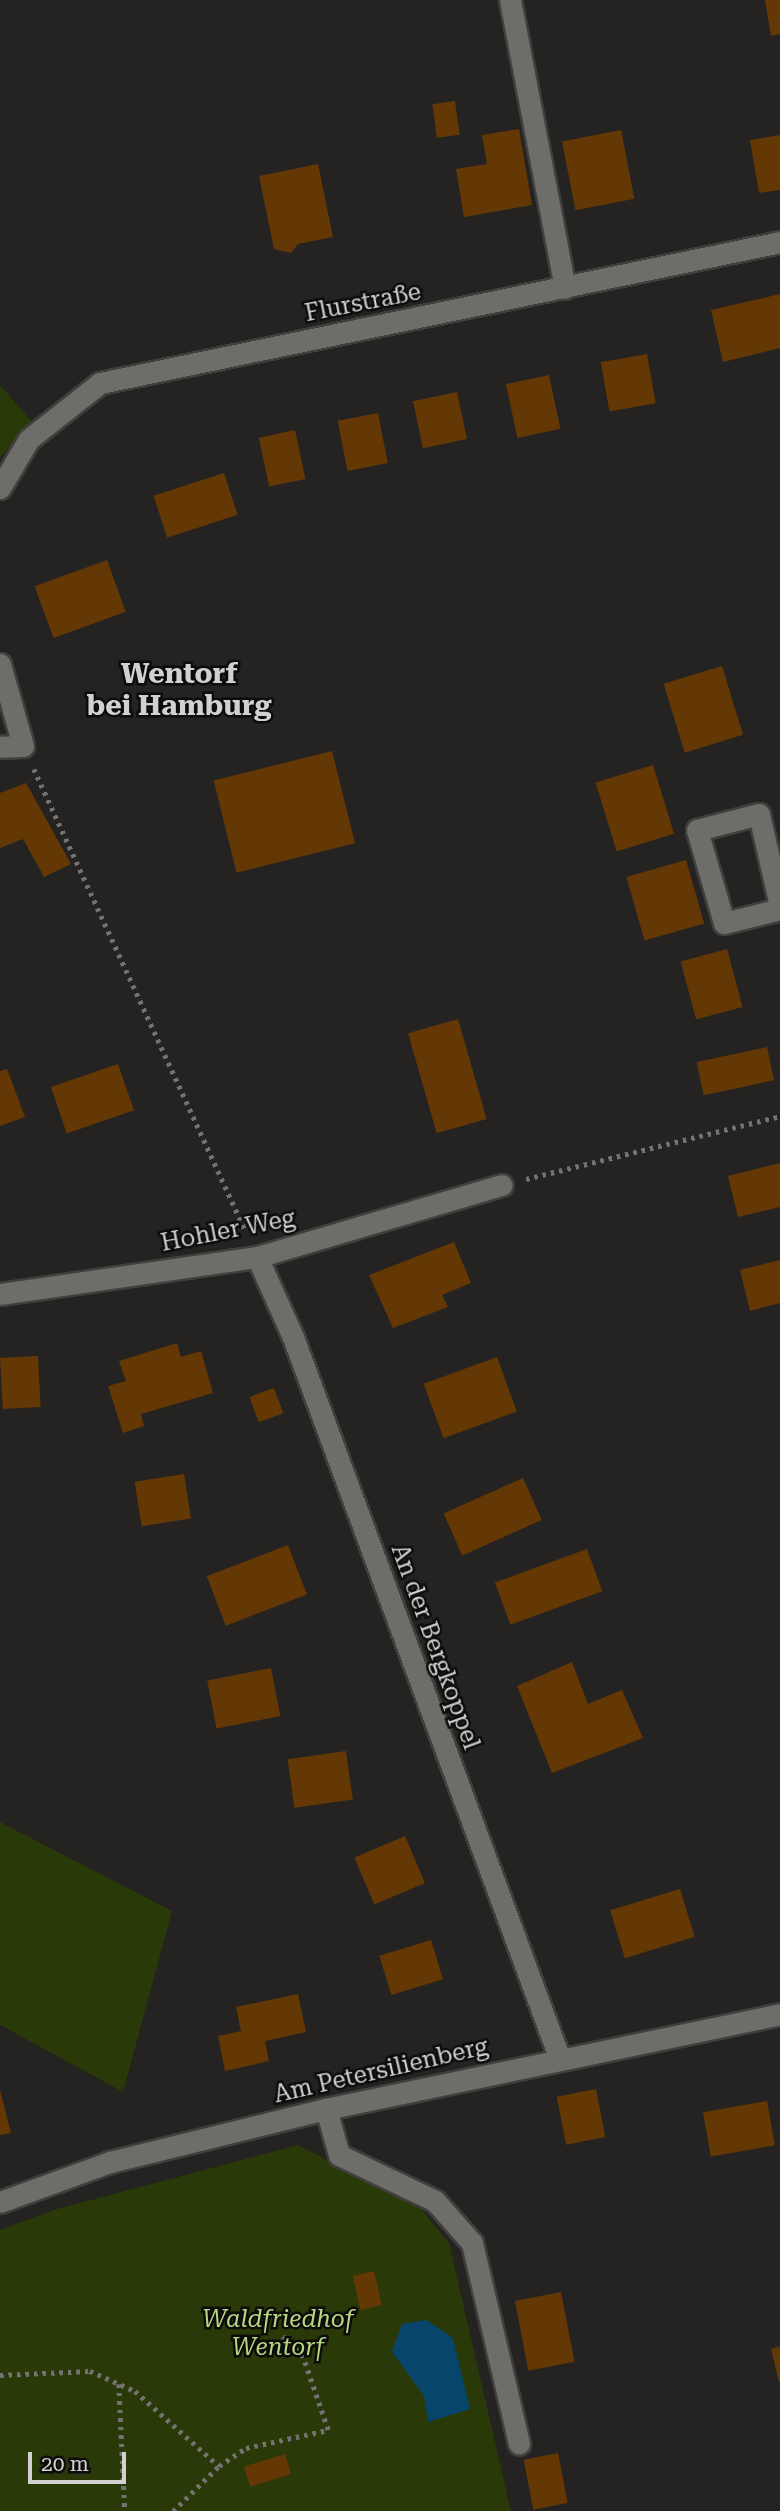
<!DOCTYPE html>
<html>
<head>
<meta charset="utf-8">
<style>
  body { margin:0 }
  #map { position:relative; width:780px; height:2511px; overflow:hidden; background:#242321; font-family:"Roboto Serif",serif }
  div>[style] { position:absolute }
  .green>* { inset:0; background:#293908 }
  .water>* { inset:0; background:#07456b }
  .building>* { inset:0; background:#643805; transform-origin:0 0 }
  .path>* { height:4.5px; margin-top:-2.25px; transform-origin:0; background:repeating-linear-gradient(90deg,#737271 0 3.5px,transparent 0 8.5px) }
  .roads { filter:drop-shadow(2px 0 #403f3e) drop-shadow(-2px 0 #403f3e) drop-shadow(0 2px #403f3e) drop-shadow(0 -2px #403f3e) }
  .minor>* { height:21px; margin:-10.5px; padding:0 10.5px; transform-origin:10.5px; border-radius:10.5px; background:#6e6d6a }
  span { translate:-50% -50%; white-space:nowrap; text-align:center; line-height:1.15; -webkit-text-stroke:5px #0d0c0b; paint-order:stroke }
  .street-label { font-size:24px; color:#d2d1d0 }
  .park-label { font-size:24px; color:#b5d883; font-style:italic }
  .quarter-label { font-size:28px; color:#d2d1d0; font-weight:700 }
  .scale { position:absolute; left:28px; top:2452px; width:98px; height:32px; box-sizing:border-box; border:4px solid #d2d1d0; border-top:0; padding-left:9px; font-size:21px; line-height:24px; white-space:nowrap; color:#d2d1d0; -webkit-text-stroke:5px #0d0c0b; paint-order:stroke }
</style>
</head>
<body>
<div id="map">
  <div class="green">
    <div style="clip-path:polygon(0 385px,34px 424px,0 457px)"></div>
    <div style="clip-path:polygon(0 1822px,172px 1911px,123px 2092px,0 2025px)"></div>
    <div style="clip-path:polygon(298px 2145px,421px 2209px,449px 2243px,511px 2511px,0 2511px,0 2230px,57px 2209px)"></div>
  </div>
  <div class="water">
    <div style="clip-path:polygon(426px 2320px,453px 2338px,470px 2409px,428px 2422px,424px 2396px,392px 2352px,402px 2324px)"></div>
  </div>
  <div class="building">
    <div style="clip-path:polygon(765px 0,780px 0,780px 34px,771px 36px)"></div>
    <div style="left:455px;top:101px;width:34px;height:23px;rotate:82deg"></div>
    <div style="clip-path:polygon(519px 129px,532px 205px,464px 217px,456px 169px,487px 164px,482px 135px)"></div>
    <div style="left:621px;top:130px;width:70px;height:60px;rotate:79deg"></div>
    <div style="clip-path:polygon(780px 135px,780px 190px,759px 193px,750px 140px)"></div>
    <div style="clip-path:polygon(318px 164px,333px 237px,298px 244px,291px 253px,274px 249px,259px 176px)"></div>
    <div style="clip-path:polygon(780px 294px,780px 348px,723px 362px,711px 310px)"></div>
    <div style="left:647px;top:354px;width:50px;height:47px;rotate:80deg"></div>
    <div style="left:549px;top:375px;width:55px;height:44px;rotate:78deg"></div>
    <div style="left:457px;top:392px;width:48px;height:45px;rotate:78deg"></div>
    <div style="left:378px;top:413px;width:51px;height:41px;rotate:79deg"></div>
    <div style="left:295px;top:430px;width:50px;height:37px;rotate:78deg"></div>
    <div style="left:224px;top:473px;width:44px;height:74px;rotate:72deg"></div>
    <div style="left:107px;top:560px;width:55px;height:77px;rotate:70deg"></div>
    <div style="left:722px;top:666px;width:72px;height:61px;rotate:73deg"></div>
    <div style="left:332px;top:751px;width:95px;height:122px;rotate:76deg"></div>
    <div style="left:653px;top:765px;width:72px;height:60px;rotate:73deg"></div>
    <div style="clip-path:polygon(26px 783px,71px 864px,44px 877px,23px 839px,0 848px,0 793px)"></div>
    <div style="left:686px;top:860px;width:66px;height:62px;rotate:74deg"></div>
    <div style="left:727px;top:949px;width:60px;height:48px;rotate:75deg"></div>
    <div style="left:458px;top:1019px;width:104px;height:52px;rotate:74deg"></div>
    <div style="left:767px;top:1047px;width:34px;height:72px;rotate:78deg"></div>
    <div style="left:118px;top:1064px;width:49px;height:71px;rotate:71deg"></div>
    <div style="clip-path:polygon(7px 1069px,25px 1117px,0 1126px,0 1071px)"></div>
    <div style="clip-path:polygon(780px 1163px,780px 1207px,738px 1217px,728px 1176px)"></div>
    <div style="clip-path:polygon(454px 1242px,471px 1283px,442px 1295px,448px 1307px,393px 1328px,369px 1275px)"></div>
    <div style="clip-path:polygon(780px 1260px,780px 1303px,750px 1311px,740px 1270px)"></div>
    <div style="clip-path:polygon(177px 1343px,181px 1357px,201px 1351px,213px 1393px,141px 1414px,144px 1426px,123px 1433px,108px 1386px,126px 1381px,119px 1361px)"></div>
    <div style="left:38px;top:1356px;width:51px;height:38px;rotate:87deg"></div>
    <div style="left:497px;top:1357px;width:58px;height:78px;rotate:70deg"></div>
    <div style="left:274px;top:1388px;width:27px;height:26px;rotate:70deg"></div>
    <div style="left:184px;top:1474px;width:45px;height:50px;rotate:81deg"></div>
    <div style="left:523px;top:1478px;width:46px;height:87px;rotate:66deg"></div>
    <div style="left:288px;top:1545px;width:53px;height:87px;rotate:69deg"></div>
    <div style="left:587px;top:1549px;width:45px;height:98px;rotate:70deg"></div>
    <div style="clip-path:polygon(572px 1662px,588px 1704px,622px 1690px,643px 1738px,552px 1773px,517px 1686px)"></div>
    <div style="left:271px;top:1668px;width:49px;height:65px;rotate:79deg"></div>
    <div style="left:346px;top:1751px;width:49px;height:59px;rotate:82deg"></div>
    <div style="left:405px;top:1836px;width:51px;height:55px;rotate:67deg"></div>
    <div style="left:680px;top:1889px;width:50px;height:73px;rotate:73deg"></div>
    <div style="left:431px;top:1940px;width:41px;height:54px;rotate:73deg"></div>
    <div style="clip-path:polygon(298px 1994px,306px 2032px,265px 2041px,269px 2061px,225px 2071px,218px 2036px,241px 2031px,236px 2007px)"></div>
    <div style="left:596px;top:2089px;width:49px;height:40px;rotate:79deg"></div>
    <div style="clip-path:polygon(0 2090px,11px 2133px,0 2135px)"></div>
    <div style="left:767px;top:2101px;width:45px;height:65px;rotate:80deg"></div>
    <div style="left:374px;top:2271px;width:35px;height:22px;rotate:77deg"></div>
    <div style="left:561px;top:2292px;width:71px;height:47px;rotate:79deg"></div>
    <div style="clip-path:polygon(780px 2346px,780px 2382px,779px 2382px,771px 2349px)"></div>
    <div style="left:558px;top:2453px;width:51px;height:35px;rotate:79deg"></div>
    <div style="left:285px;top:2454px;width:21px;height:43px;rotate:73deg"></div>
  </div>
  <div class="path">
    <div style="left:34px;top:769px;width:509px;rotate:65.4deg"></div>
    <div style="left:526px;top:1179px;width:262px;rotate:-13.9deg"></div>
    <div style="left:0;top:2375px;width:90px;rotate:-2.5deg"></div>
    <div style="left:90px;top:2371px;width:49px;rotate:24deg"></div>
    <div style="left:135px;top:2391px;width:113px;rotate:41.8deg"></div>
    <div style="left:119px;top:2384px;width:127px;rotate:87.3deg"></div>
    <div style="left:173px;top:2511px;width:64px;rotate:-44.4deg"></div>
    <div style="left:219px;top:2466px;width:32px;rotate:-34deg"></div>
    <div style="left:246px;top:2448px;width:84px;rotate:-12.4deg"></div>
    <div style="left:328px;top:2430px;width:77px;rotate:-108.9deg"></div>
    <div style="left:303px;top:2357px;width:30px;rotate:-135deg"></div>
  </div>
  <div class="roads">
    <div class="minor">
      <div style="left:510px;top:0;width:293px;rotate:79.2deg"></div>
      <div style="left:0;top:488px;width:57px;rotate:-59.4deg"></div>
      <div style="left:29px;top:439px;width:90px;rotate:-38.3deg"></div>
      <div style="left:100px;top:383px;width:694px;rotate:-11.71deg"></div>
      <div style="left:0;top:664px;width:85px;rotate:74.3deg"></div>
      <div style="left:23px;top:746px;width:23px;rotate:178deg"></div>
      <div style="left:780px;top:906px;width:94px;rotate:-102.9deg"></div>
      <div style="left:759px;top:814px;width:64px;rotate:165.5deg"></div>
      <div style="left:697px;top:830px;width:97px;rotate:73.8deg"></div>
      <div style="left:724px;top:923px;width:58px;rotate:-14deg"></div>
      <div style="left:257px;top:1257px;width:88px;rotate:65.8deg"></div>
      <div style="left:293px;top:1337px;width:768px;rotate:69.72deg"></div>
      <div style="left:0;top:1294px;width:260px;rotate:-8.2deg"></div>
      <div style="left:257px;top:1257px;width:255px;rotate:-16.4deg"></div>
      <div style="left:326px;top:2109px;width:48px;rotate:74.2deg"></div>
      <div style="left:339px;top:2155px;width:106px;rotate:25.6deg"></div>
      <div style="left:435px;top:2201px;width:56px;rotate:48.6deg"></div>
      <div style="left:472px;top:2243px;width:206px;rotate:76.8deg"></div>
      <div style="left:0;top:2202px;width:117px;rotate:-20deg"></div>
      <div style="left:110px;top:2162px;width:222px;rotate:-13.8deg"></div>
      <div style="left:326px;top:2109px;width:464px;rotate:-11.8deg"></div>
    </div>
  </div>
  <div class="street-label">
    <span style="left:363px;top:303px;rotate:-11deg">Flurstraße</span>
    <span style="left:228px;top:1231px;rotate:-11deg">Hohler Weg</span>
    <span style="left:435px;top:1647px;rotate:70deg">An der Bergkoppel</span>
    <span style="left:381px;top:2071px;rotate:-13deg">Am Petersilienberg</span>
  </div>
  <div class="park-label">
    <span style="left:278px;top:2334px">Waldfriedhof<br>Wentorf</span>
  </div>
  <div class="quarter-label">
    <span style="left:179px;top:690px">Wentorf<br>bei Hamburg</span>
  </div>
  <div class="scale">20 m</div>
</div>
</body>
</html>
